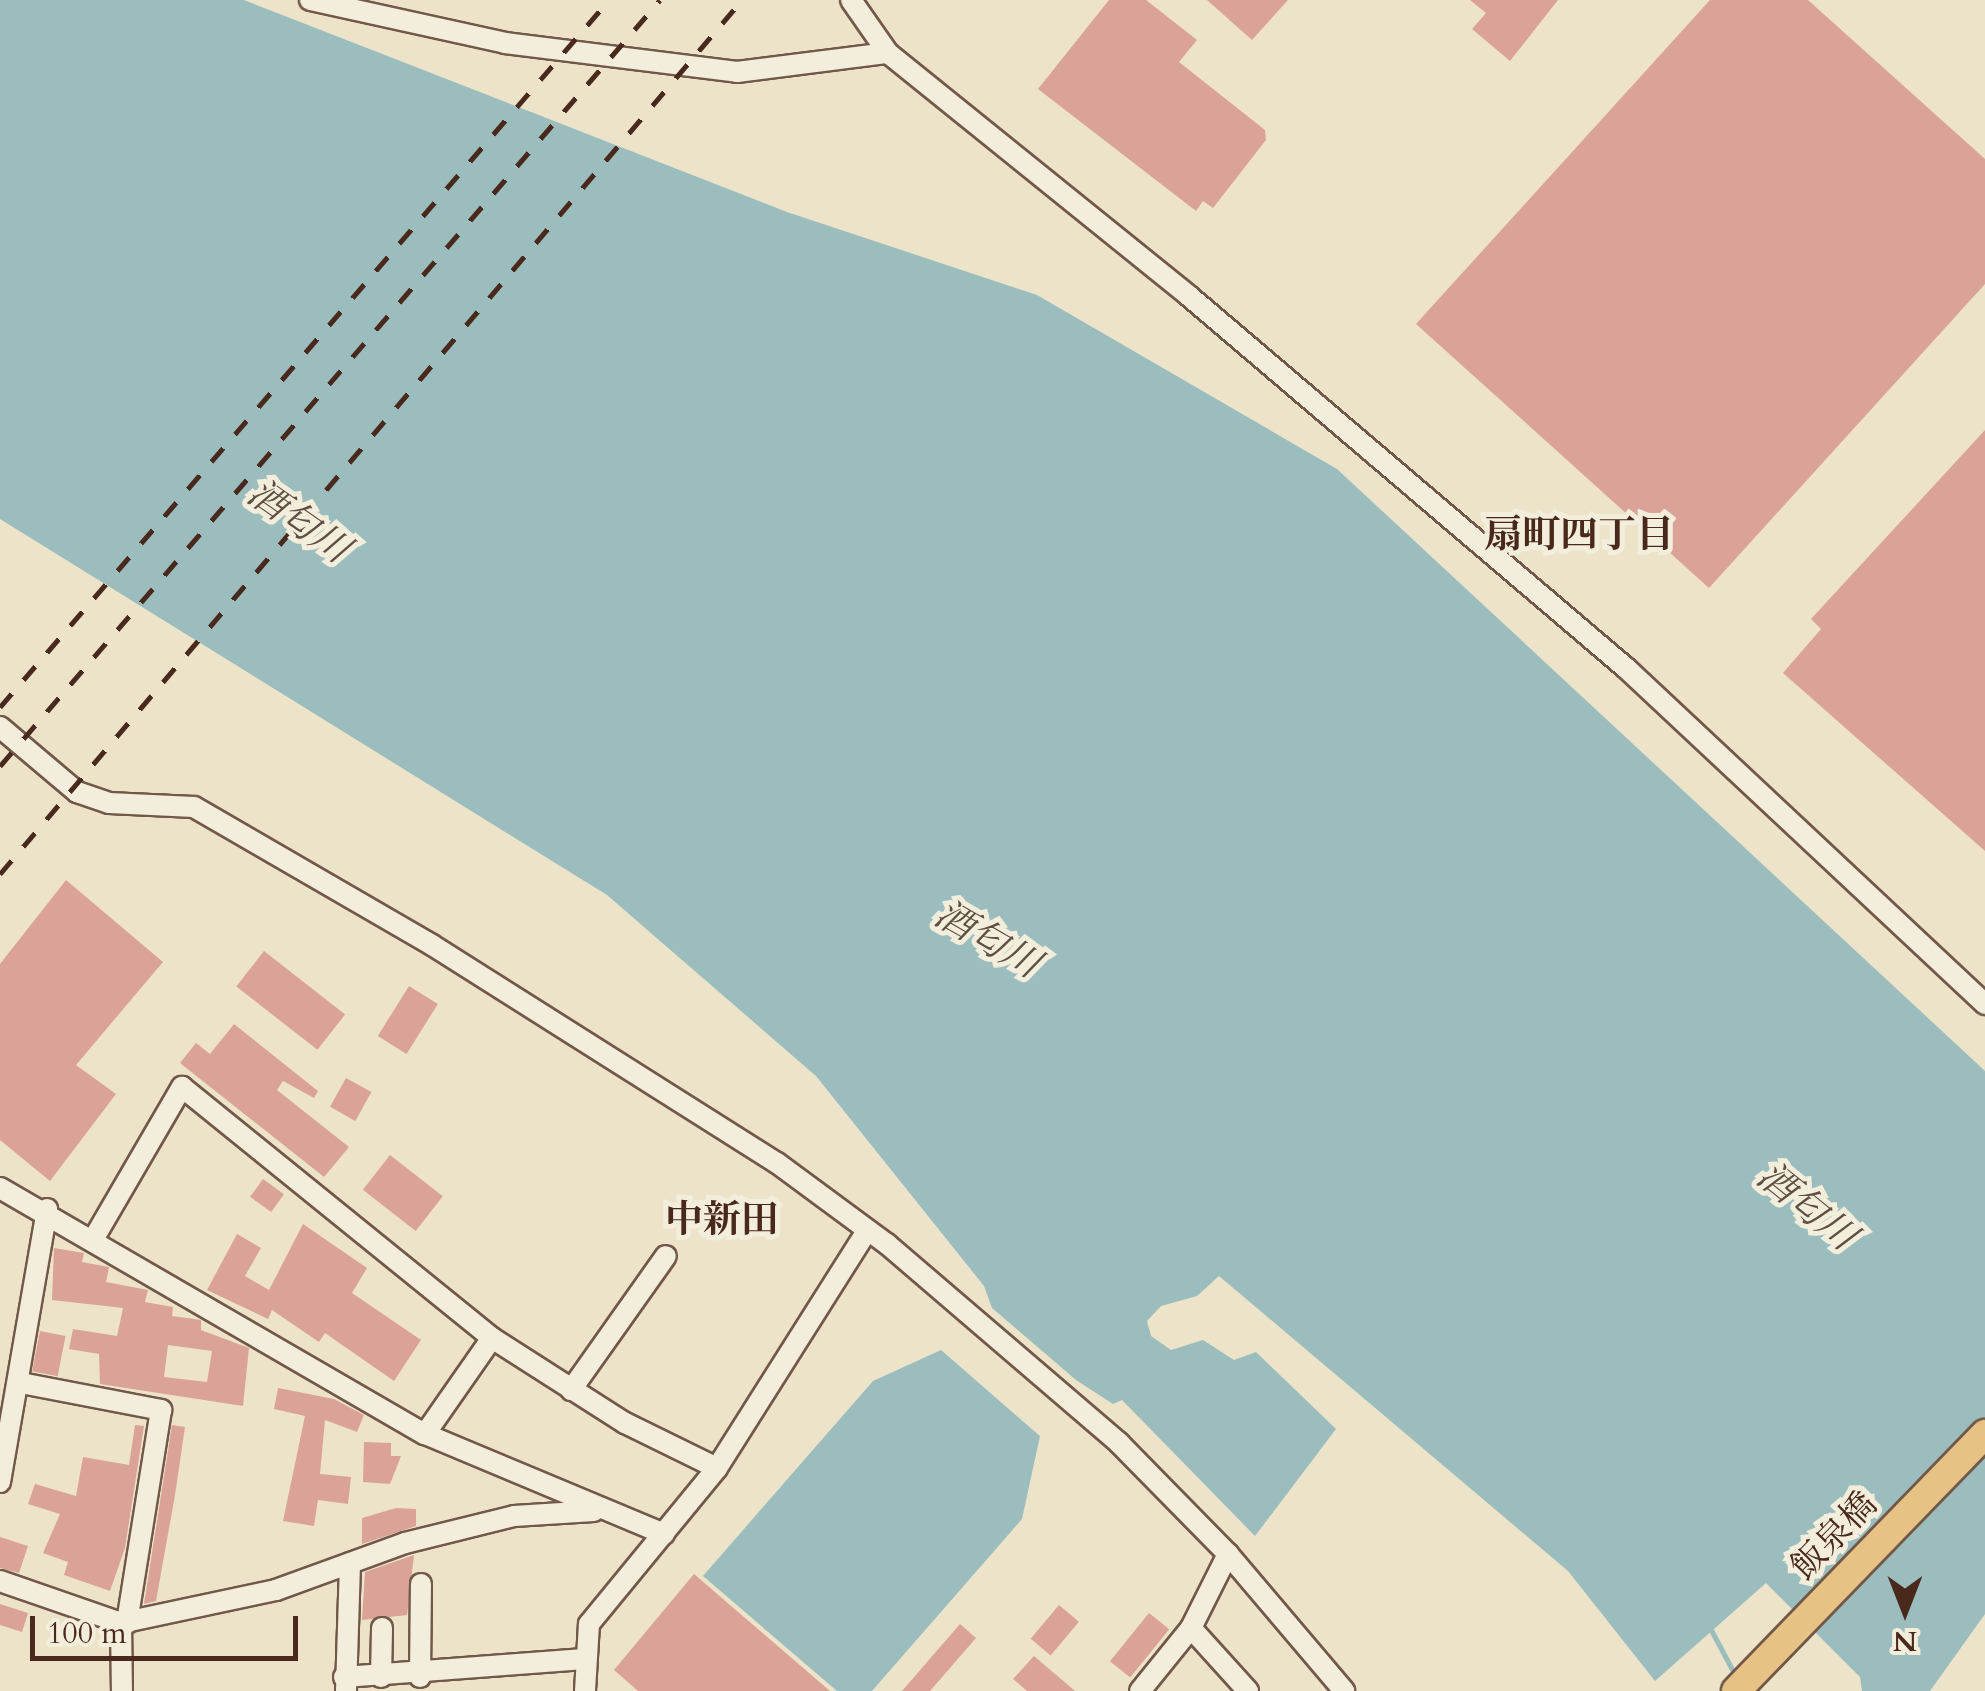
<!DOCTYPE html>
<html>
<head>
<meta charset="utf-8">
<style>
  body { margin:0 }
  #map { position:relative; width:1985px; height:1691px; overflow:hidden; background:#ece3c9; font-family:Cardo,"Noto Serif JP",serif }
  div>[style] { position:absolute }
  .water>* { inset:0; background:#9bbdbe }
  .stream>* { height:5px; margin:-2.5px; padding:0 2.5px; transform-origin:2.5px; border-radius:2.5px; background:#9bbdbe }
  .building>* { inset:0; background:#dba397; transform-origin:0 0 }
  .roads { filter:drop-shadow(2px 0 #725848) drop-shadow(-2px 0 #725848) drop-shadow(0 2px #725848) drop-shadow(0 -2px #725848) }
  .minor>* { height:20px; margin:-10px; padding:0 10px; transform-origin:10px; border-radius:10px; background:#f3eddc }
  .highway>* { height:28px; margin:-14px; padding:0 14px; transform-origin:14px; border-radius:14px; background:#e6c284 }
  .rail>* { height:5px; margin-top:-2.5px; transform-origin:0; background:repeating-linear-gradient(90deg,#4a291d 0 18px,transparent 0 36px) }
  span { translate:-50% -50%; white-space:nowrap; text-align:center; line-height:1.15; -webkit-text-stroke:10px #f3eddc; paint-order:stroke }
  .street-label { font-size:35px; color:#4a291d }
  .water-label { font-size:38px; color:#5e4e45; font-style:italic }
  .neighbourhood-label { font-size:38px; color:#4a291d; font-weight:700 }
  .north { position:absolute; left:1855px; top:1561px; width:100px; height:100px; -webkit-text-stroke:8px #f3eddc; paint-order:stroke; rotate:180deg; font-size:28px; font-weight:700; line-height:40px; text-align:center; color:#4a291d }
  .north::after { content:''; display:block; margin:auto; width:35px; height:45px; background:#4a291d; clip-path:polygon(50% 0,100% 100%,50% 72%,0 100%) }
  .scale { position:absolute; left:30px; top:1616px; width:268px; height:45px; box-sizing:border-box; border:5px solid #4a291d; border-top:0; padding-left:12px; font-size:30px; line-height:35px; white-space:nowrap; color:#4a291d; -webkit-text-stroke:8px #f3eddc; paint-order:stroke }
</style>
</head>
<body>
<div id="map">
  <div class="water">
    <div style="clip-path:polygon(0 0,244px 0,787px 212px,1037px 295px,1337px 469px,1985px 1071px,1985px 1614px,1930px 1691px,1862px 1691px,1860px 1677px,1766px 1583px,1655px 1681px,1568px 1571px,1219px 1276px,1197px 1296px,1161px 1306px,1147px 1321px,1151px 1336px,1171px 1350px,1203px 1340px,1234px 1360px,1256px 1352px,1336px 1429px,1255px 1536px,1122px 1400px,1113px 1404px,1076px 1380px,992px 1308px,984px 1286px,816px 1076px,607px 895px,0 519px)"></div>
    <div style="clip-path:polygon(941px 1350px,1040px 1436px,1022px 1519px,872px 1691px,837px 1691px,703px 1576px,873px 1381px)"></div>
  </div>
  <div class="stream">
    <div style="left:1710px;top:1628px;width:53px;rotate:62deg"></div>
  </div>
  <div class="building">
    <div style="clip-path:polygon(1109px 0,1146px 0,1197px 40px,1179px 62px,1265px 130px,1266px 140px,1213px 208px,1203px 201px,1196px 211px,1038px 89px)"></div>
    <div style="clip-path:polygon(1207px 0,1288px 0,1252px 40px)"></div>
    <div style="clip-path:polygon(1470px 0,1558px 0,1510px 61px,1472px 29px,1486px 13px)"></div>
    <div style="clip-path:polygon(1710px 0,1808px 0,1985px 159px,1985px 284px,1709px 588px,1416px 324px)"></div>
    <div style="clip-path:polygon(1985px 430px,1985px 851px,1783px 673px,1821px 629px,1811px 619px)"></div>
    <div style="clip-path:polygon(66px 880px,163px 962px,76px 1065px,116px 1094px,50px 1181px,0 1140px,0 964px)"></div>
    <div style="left:264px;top:951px;width:103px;height:45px;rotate:38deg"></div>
    <div style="left:409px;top:986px;width:34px;height:59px;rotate:32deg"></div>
    <div style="clip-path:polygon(234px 1024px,318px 1091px,314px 1098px,283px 1081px,277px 1090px,349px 1147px,324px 1177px,180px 1063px,196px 1043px,210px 1054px)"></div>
    <div style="left:346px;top:1078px;width:29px;height:33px;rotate:29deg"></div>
    <div style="left:390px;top:1155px;width:67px;height:44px;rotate:38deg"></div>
    <div style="left:263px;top:1179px;width:26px;height:22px;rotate:36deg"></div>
    <div style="clip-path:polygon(303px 1224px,367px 1268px,352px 1293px,421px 1340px,394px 1381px,325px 1333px,319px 1342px,272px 1310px,268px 1319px,207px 1290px,237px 1234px,261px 1248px,245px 1276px,269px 1290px)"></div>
    <div style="clip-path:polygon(evenodd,54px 1248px,84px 1253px,82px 1262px,109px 1267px,106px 1282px,148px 1290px,145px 1302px,173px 1307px,172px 1316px,201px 1320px,201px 1330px,249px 1348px,243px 1406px,100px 1384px,99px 1354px,69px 1349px,73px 1329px,117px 1336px,123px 1308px,52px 1300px,54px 1248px,168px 1345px,212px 1351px,207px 1382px,164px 1377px,168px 1345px)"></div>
    <div style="left:40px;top:1331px;width:26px;height:41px;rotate:11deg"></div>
    <div style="clip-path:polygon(278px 1388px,334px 1399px,364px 1415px,357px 1432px,325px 1420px,320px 1474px,351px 1477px,348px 1504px,318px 1500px,314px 1526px,283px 1521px,305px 1416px,274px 1409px)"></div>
    <div style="clip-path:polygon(135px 1425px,144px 1426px,125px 1548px,110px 1591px,64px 1575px,68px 1562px,43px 1553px,60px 1514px,28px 1504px,35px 1484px,76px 1496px,83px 1457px,129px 1465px)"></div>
    <div style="clip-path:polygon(172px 1425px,185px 1427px,175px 1495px,156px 1601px,144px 1604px)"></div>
    <div style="clip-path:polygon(364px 1442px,391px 1443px,391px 1456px,401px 1456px,390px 1484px,363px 1482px)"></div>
    <div style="clip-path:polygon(396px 1508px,416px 1509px,416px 1526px,362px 1544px,362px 1518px)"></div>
    <div style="clip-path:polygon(0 1537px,28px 1546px,19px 1573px,0 1568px)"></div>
    <div style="clip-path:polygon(414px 1555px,407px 1615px,362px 1620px,365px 1572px)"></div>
    <div style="clip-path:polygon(694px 1574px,830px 1691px,638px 1691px,614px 1670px)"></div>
    <div style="clip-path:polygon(0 1604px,28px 1613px,22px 1632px,0 1625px)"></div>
    <div style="left:1059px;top:1605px;width:26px;height:44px;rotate:40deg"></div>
    <div style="left:1149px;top:1613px;width:26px;height:62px;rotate:39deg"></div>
    <div style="clip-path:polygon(960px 1624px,976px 1638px,930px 1691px,902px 1691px)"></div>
    <div style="clip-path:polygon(1034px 1656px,1075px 1691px,1027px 1691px,1013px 1679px)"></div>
  </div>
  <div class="roads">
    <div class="minor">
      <div style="left:310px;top:0;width:200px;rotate:12.4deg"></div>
      <div style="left:505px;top:43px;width:234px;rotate:7.1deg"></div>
      <div style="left:737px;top:72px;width:152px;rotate:-7.2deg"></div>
      <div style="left:851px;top:0;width:65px;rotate:55.1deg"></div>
      <div style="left:888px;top:53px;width:387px;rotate:38.9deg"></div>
      <div style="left:1189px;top:296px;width:574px;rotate:40.41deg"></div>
      <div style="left:1626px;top:668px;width:492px;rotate:43.1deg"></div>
      <div style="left:0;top:727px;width:101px;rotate:40.2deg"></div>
      <div style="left:77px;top:792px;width:34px;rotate:19deg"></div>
      <div style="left:109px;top:803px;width:85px;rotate:2.7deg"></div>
      <div style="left:194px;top:807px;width:275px;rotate:30.1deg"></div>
      <div style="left:432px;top:945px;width:408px;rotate:32.3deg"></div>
      <div style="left:777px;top:1163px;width:137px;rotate:36.4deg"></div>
      <div style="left:887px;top:1244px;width:306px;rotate:40.6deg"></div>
      <div style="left:1119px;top:1443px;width:156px;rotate:45.5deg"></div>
      <div style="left:1228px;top:1554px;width:180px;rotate:49.7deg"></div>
      <div style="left:0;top:1188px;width:491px;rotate:30.1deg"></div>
      <div style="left:425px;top:1434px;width:259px;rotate:22.7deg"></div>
      <div style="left:94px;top:1238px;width:175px;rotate:-59.8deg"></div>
      <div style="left:182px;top:1087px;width:399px;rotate:39deg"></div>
      <div style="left:492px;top:1338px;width:158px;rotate:32.6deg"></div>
      <div style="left:625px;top:1423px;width:102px;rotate:26.1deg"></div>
      <div style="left:21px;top:1383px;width:143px;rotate:10.9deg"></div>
      <div style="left:161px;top:1410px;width:216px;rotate:99.1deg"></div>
      <div style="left:571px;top:1390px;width:164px;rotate:-54.7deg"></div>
      <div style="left:425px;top:1434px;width:117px;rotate:-55.1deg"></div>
      <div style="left:0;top:1482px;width:277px;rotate:-80.2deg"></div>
      <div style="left:0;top:1581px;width:128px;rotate:19.1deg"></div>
      <div style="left:121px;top:1623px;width:68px;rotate:89.2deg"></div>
      <div style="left:121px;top:1623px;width:158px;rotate:-12deg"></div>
      <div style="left:276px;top:1590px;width:137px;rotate:-20deg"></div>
      <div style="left:405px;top:1543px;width:112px;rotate:-13.9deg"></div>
      <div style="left:514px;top:1516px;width:80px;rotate:-3.6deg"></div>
      <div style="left:1191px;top:1628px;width:85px;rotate:47.9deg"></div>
      <div style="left:344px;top:1677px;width:241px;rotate:-4.3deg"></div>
      <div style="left:381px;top:1677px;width:49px;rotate:-88.8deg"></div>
      <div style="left:420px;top:1677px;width:93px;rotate:-89.4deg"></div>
      <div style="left:346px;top:1691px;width:128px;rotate:-88.2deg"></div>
      <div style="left:585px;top:1691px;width:67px;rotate:-86.6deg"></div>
      <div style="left:589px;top:1624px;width:202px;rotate:-50.6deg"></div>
      <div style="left:717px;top:1468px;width:279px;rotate:-57.7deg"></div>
      <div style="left:1140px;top:1691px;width:81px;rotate:-51deg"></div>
      <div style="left:1191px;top:1628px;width:83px;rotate:-63.4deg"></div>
    </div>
    <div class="highway">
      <div style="left:1736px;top:1691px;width:358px;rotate:-45.9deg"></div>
    </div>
  </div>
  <div class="rail">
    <div style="left:0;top:707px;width:933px;rotate:-49.26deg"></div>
    <div style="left:0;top:766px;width:1011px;rotate:-49.25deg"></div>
    <div style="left:0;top:874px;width:1146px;rotate:-49.67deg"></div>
  </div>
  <div class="street-label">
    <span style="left:1834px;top:1536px;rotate:-46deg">飯泉橋</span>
  </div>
  <div class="water-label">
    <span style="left:298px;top:522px;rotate:35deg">酒匂川</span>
    <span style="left:987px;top:940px;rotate:30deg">酒匂川</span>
    <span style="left:1806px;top:1207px;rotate:39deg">酒匂川</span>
  </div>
  <div class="neighbourhood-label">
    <span style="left:1579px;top:536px">扇町四丁目</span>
    <span style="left:722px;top:1221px">中新田</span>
  </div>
  <div class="north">N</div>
  <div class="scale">100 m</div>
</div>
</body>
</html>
